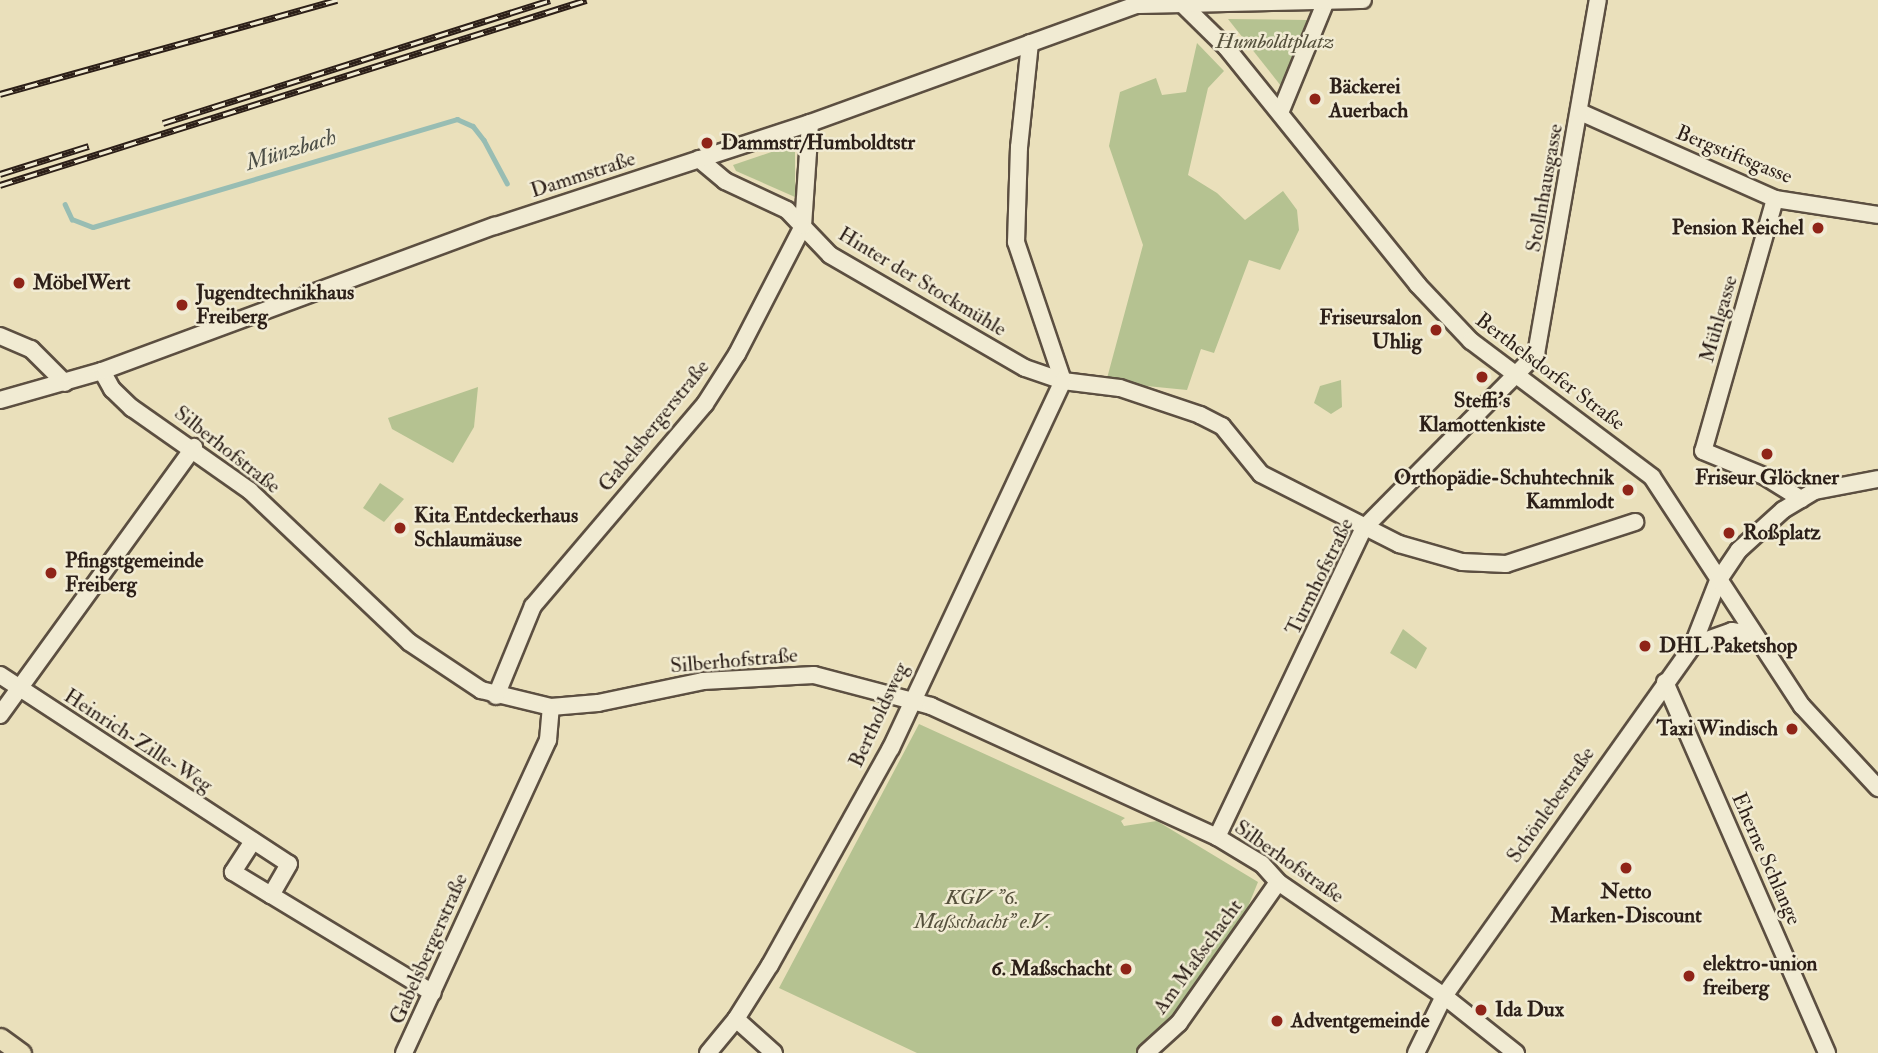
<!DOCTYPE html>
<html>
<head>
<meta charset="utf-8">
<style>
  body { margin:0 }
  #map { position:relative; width:1878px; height:1053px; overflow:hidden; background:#eae0bb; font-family:"IM FELL Double Pica",serif }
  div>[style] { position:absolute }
  .green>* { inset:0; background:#b5c291 }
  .stream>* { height:4.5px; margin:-2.25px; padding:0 2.25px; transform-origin:2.25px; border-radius:2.25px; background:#98bdb3 }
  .roads { filter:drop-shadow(2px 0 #5c4f41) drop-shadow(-2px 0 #5c4f41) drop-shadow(0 2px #5c4f41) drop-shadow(0 -2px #5c4f41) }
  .minor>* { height:16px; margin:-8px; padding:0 8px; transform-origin:8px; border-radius:8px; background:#f1ebd3 }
  .major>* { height:19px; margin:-9.5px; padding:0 9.5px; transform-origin:9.5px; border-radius:9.5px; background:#eae0bb }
  .rail>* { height:7px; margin-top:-3.5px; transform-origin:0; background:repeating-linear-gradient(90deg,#f1ebd3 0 13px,#2c1f18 0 26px); box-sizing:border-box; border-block:2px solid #2c1f18 }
  .dots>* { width:19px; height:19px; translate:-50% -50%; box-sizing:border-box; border:4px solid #f1ebd3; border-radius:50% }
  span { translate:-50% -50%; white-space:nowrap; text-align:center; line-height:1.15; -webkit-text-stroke:5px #f1ebd3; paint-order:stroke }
  .park-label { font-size:21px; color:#55503c; font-style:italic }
  .poi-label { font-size:21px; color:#2c1f18; font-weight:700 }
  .left { translate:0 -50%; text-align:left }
  .right { translate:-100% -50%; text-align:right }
  .street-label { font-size:21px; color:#2c1f18 }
  .water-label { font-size:23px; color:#4c4e46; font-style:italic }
</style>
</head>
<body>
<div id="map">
  <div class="green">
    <div style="clip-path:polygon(1228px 19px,1308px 20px,1281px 86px)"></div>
    <div style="clip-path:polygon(1197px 43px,1224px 71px,1208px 88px,1188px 175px,1217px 193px,1245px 220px,1283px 191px,1297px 210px,1299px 230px,1280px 270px,1249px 260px,1214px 353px,1201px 349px,1187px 390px,1106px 382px,1143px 245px,1109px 146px,1120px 92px,1156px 78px,1162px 95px,1186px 92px)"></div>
    <div style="clip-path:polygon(795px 144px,795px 197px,736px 171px,733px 165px)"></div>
    <div style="clip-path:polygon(1341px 380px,1342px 407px,1331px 414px,1314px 403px,1320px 386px)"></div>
    <div style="clip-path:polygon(478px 387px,474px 427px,453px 463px,392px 429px,388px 418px)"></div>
    <div style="clip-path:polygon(380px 483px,404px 499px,384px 522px,363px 508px)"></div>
    <div style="clip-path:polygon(1403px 629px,1427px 648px,1416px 669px,1390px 653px)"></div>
    <div style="clip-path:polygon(919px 724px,1125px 818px,1121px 821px,1124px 826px,1157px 821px,1258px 882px,1245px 914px,1183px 1012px,1138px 1053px,917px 1053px,779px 988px)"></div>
  </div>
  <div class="stream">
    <div style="left:65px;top:204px;width:17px;rotate:65deg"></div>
    <div style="left:72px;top:219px;width:22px;rotate:21deg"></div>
    <div style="left:93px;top:227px;width:380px;rotate:-16.5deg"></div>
    <div style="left:457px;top:119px;width:17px;rotate:24deg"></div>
    <div style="left:473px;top:126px;width:18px;rotate:52deg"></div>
    <div style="left:484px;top:140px;width:49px;rotate:61.9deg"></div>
  </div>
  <div class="roads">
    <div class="minor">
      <div style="left:1179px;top:1px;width:66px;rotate:44.4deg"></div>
      <div style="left:1226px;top:47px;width:306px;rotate:51.1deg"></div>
      <div style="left:1418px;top:285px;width:77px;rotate:46.6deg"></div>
      <div style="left:1471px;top:341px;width:226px;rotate:36.9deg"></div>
      <div style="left:1652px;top:477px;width:274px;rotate:56.8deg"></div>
      <div style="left:1802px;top:706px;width:112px;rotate:47.2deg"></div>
      <div style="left:1030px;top:43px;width:105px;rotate:96deg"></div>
      <div style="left:1019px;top:147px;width:95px;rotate:91.8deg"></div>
      <div style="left:1016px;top:242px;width:147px;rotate:71.3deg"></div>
      <div style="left:1580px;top:112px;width:214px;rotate:24deg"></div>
      <div style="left:1775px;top:199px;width:104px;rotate:8.8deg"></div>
      <div style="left:1280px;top:113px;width:121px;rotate:-67.7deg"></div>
      <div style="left:699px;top:159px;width:34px;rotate:40deg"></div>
      <div style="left:725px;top:181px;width:68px;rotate:25.1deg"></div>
      <div style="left:787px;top:210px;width:62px;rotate:46.3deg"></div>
      <div style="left:830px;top:255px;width:225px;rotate:30.1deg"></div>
      <div style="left:1025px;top:368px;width:40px;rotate:18.9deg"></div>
      <div style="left:1063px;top:381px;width:57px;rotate:7deg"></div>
      <div style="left:1120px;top:388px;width:84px;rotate:18.6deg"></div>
      <div style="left:1200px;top:415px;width:25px;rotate:27deg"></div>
      <div style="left:1222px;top:426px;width:62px;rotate:50.9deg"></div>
      <div style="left:1261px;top:474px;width:155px;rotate:26.9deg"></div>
      <div style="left:1399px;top:544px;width:66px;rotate:15.9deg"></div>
      <div style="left:1462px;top:562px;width:44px;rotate:2.6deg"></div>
      <div style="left:1506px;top:564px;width:136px;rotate:-18deg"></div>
      <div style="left:1775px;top:199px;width:262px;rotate:105.9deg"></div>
      <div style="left:1703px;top:451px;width:66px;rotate:22.3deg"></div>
      <div style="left:1764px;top:476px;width:44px;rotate:31.9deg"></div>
      <div style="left:0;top:336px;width:34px;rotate:23deg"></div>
      <div style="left:31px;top:349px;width:48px;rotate:45deg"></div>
      <div style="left:102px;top:371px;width:21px;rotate:61deg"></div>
      <div style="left:112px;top:389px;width:28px;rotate:44deg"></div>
      <div style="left:132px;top:408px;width:144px;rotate:35.1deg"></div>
      <div style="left:250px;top:491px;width:219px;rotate:43.5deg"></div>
      <div style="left:409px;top:642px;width:87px;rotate:33.7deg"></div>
      <div style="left:481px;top:690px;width:72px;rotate:13.7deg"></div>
      <div style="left:551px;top:707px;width:47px;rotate:-4.9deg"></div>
      <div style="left:598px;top:703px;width:107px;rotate:-11.8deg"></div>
      <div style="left:703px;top:681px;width:111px;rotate:-3.1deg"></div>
      <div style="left:814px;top:675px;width:121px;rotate:14.8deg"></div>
      <div style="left:931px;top:706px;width:315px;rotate:24.6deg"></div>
      <div style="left:1217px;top:837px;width:52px;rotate:31deg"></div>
      <div style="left:1262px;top:864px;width:24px;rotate:48deg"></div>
      <div style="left:1278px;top:882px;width:201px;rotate:34.5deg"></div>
      <div style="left:1444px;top:996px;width:92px;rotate:38.4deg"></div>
      <div style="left:0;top:400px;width:106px;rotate:-15.9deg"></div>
      <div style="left:102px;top:371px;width:419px;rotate:-20.3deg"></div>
      <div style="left:495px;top:226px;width:331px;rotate:-18.1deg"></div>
      <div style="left:810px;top:123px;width:347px;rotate:-19.9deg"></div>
      <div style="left:1136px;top:5px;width:227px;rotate:-1.3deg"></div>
      <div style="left:1693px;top:645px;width:41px;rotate:-19.7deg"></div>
      <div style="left:1732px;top:631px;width:22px;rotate:10deg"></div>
      <div style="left:0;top:675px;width:345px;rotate:33.2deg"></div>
      <div style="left:289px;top:864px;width:36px;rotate:120deg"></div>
      <div style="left:271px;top:895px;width:189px;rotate:31.2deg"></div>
      <div style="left:1665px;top:682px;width:405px;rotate:66.4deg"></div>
      <div style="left:496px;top:696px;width:97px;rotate:-67.7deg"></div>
      <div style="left:533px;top:606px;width:265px;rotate:-49.6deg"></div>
      <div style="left:705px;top:404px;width:59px;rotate:-57.4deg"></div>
      <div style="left:737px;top:354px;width:144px;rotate:-62.7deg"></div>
      <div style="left:803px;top:226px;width:103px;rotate:-86.1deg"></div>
      <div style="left:0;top:715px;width:331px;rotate:-54.1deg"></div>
      <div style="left:1217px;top:837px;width:342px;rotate:-64.6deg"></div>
      <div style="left:1364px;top:528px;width:245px;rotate:-45.3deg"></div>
      <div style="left:1536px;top:354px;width:359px;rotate:-80.1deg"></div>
      <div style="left:253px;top:841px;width:37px;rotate:123deg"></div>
      <div style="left:233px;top:872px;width:44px;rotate:31.2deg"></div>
      <div style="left:736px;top:1019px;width:51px;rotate:41.8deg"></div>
      <div style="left:404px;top:1053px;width:345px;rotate:-65.3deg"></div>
      <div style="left:548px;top:740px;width:33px;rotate:-85deg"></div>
      <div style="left:708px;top:1053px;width:44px;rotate:-50.5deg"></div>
      <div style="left:736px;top:1019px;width:64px;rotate:-57.8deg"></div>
      <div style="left:770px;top:965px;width:248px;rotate:-60.9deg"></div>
      <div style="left:891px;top:748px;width:405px;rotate:-64.9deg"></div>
      <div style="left:1146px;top:1053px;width:45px;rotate:-42.3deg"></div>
      <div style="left:1179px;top:1023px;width:172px;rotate:-54.9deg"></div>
      <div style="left:1416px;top:1053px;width:64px;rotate:-63.8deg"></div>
      <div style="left:1444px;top:996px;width:430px;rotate:-54.6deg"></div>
      <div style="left:1693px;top:645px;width:69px;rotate:-68.7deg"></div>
      <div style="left:1718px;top:581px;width:37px;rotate:-56deg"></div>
      <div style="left:1739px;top:550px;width:59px;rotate:-42.3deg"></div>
      <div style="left:1783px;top:510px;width:37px;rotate:-31deg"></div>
      <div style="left:1815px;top:491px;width:64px;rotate:-10.8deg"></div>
    </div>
    <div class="major">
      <div style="left:0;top:1038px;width:26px;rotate:36deg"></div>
    </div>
  </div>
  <div class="rail">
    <div style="left:0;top:94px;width:350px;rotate:-15.6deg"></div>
    <div style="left:163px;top:123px;width:406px;rotate:-17.6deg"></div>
    <div style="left:0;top:174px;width:93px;rotate:-17.5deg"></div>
    <div style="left:0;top:185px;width:615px;rotate:-17.52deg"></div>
  </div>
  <div class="dots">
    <div style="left:1315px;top:99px;background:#8f2418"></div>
    <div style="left:707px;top:143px;background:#8f2418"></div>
    <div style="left:1818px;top:228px;background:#8f2418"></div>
    <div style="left:19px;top:283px;background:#8f2418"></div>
    <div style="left:182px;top:305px;background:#8f2418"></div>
    <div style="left:1436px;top:330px;background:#8f2418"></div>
    <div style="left:1482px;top:377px;background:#8f2418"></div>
    <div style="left:1767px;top:454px;background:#8f2418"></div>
    <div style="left:1628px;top:490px;background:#8f2418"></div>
    <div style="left:400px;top:528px;background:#8f2418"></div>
    <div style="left:1729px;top:533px;background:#8f2418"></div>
    <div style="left:51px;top:573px;background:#8f2418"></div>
    <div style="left:1645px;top:646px;background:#8f2418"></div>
    <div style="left:1792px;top:729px;background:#8f2418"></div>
    <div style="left:1626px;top:868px;background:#8f2418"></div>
    <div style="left:1126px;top:969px;background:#8f2418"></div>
    <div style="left:1689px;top:976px;background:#8f2418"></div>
    <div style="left:1481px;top:1010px;background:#8f2418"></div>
    <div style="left:1277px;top:1021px;background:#8f2418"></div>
  </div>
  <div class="park-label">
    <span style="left:1275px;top:42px">Humboldtplatz</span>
    <span style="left:982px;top:910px">KGV "6.<br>Maßschacht" e.V.</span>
  </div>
  <div class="poi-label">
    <span class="left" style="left:1329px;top:99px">Bäckerei<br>Auerbach</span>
    <span class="left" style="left:721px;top:143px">Dammstr/Humboldtstr</span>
    <span class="right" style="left:1804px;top:228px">Pension Reichel</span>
    <span class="left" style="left:33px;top:283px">MöbelWert</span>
    <span class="left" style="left:196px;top:305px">Jugendtechnikhaus<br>Freiberg</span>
    <span class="right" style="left:1422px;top:330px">Friseursalon<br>Uhlig</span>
    <span style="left:1482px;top:413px">Steffi's<br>Klamottenkiste</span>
    <span class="right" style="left:1614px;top:490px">Orthopädie-Schuhtechnik<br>Kammlodt</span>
    <span style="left:1767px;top:478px">Friseur Glöckner</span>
    <span class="left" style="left:414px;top:528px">Kita Entdeckerhaus<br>Schlaumäuse</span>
    <span class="left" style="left:1743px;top:533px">Roßplatz</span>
    <span class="left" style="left:65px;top:573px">Pfingstgemeinde<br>Freiberg</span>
    <span class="left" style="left:1659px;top:646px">DHL Paketshop</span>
    <span class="right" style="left:1778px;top:729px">Taxi Windisch</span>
    <span style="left:1626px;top:904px">Netto<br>Marken-Discount</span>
    <span class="left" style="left:1703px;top:976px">elektro-union<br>freiberg</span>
    <span class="right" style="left:1112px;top:969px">6. Maßschacht</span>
    <span class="left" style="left:1495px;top:1010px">Ida Dux</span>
    <span class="left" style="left:1291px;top:1021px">Adventgemeinde</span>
  </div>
  <div class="street-label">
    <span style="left:1734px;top:155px;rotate:22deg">Bergstiftsgasse</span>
    <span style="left:583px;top:175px;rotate:-18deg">Dammstraße</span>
    <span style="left:1545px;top:188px;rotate:-80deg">Stollnhausgasse</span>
    <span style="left:922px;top:282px;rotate:31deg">Hinter der Stockmühle</span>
    <span style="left:1719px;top:319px;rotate:-74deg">Mühlgasse</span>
    <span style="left:1550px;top:372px;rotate:37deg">Berthelsdorfer Straße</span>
    <span style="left:654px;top:426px;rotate:-51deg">Gabelsbergerstraße</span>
    <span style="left:227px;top:450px;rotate:38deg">Silberhofstraße</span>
    <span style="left:1320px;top:577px;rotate:-64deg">Turmhofstraße</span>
    <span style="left:734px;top:661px;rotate:-5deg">Silberhofstraße</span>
    <span style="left:879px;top:715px;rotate:-65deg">Bertholdsweg</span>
    <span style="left:138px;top:741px;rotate:33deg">Heinrich-Zille-Weg</span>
    <span style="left:1551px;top:805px;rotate:-55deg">Schönlebestraße</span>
    <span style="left:1766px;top:859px;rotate:66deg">Eherne Schlange</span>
    <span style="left:1289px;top:862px;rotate:35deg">Silberhofstraße</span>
    <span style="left:429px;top:949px;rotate:-66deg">Gabelsbergerstraße</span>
    <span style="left:1198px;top:957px;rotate:-54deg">Am Maßschacht</span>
  </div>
  <div class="water-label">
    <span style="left:291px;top:150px;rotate:-17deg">Münzbach</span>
  </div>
</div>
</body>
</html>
